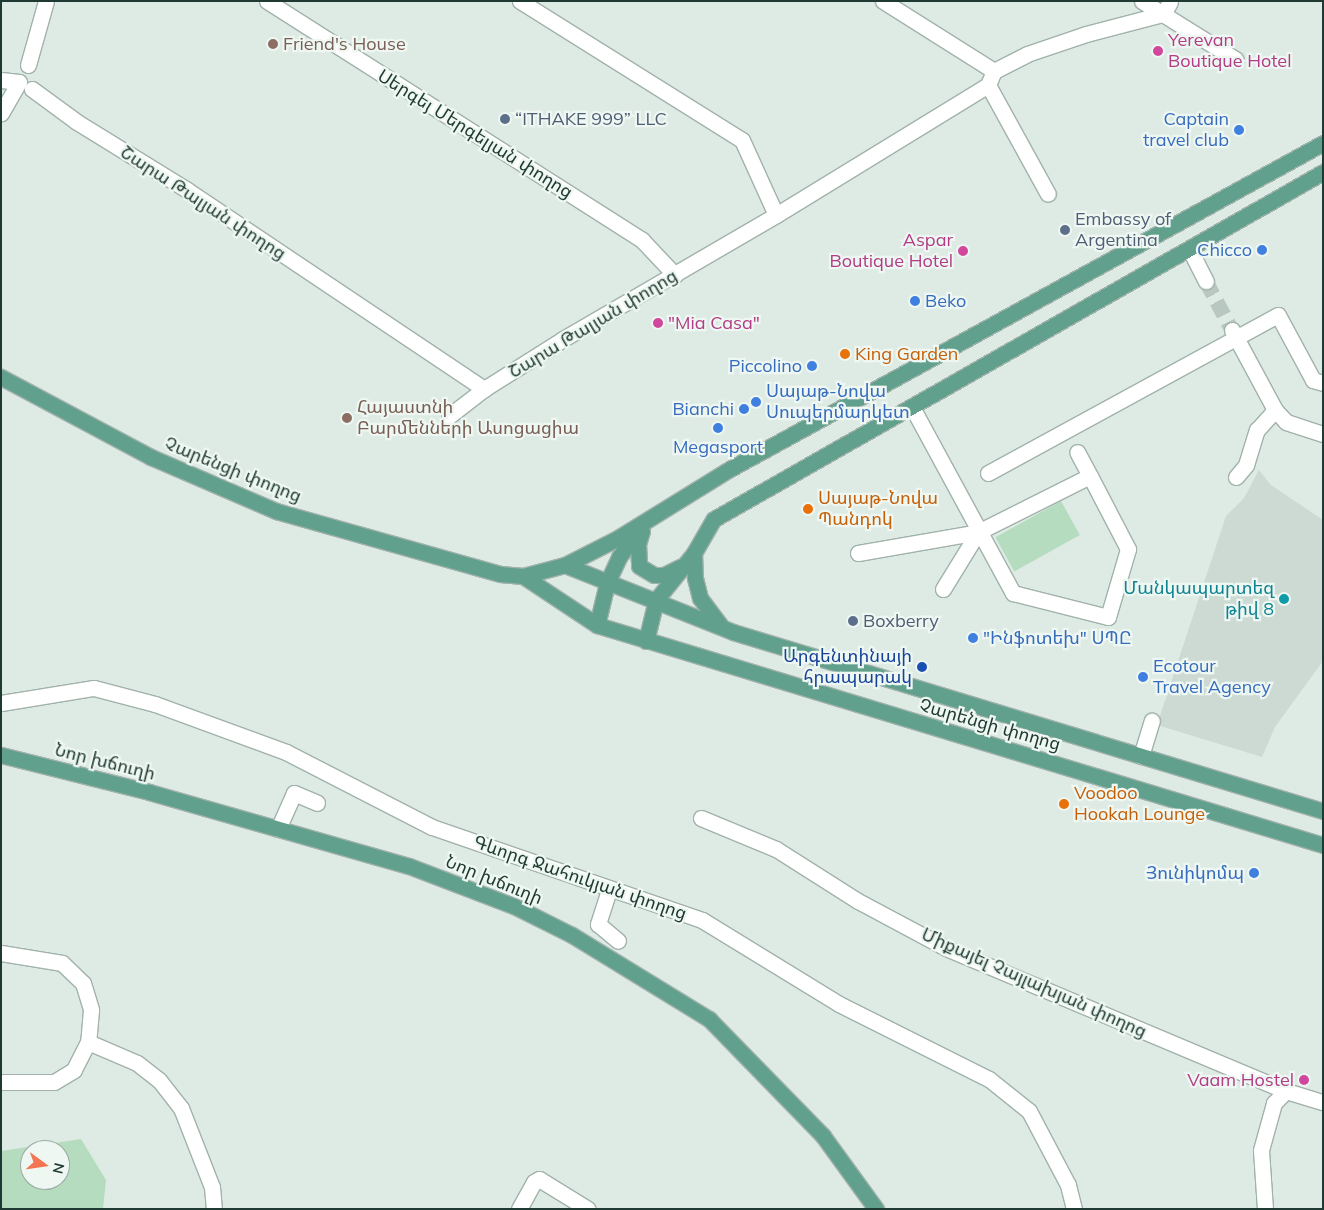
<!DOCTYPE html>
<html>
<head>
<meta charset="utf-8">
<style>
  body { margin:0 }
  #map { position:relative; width:1324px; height:1210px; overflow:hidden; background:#deeae4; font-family:Mulish,"Noto Sans Armenian",sans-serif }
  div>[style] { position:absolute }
  .built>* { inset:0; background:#ccdad3 }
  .green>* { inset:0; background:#b6dcbf; transform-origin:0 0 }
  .minor-tunnel>* { height:15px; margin-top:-7.5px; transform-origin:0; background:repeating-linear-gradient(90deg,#b8c7c0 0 15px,transparent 0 23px) }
  .roads { filter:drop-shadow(1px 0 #a1b2ab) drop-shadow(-1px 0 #a1b2ab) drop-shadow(0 1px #a1b2ab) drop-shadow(0 -1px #a1b2ab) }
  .minor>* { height:15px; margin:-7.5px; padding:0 7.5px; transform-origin:7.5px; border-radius:7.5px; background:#fff }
  .major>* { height:15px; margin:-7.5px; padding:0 7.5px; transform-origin:7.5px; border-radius:7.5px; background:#62a08e }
  .dots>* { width:14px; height:14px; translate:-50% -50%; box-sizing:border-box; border:2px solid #eef7f2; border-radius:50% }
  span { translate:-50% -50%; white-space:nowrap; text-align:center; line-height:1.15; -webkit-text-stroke:4.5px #eef7f2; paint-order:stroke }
  .hotel-label { font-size:18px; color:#b23c85 }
  .left { translate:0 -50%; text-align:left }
  .right { translate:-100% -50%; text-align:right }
  .education-label { font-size:18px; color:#785e54 }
  .service-label { font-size:18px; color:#4e5e75 }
  .shop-label { font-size:18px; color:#366cbe }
  .street-label { font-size:18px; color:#1f3a32 }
  .food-label { font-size:18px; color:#c56008 }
  .culture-label { font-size:18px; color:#0d838f }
  .transit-label { font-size:18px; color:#164399 }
  .frame { position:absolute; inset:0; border:2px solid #1f3a32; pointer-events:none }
  .north { position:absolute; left:20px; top:1140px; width:50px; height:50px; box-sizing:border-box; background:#eef7f2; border:1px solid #9baba5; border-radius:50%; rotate:104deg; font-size:14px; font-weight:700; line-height:20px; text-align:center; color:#1f3a32 }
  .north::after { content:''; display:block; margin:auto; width:18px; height:22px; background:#f47552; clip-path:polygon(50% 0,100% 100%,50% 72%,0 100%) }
</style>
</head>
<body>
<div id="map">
  <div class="built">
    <div style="clip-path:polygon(1259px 470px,1271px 485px,1323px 520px,1323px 661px,1275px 727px,1262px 757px,1157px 725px,1226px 516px,1244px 498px)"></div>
  </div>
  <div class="green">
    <div style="left:1061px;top:501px;width:39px;height:75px;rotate:61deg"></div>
    <div style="clip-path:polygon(evenodd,81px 1139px,106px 1180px,103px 1209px,1px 1209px,1px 1151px,81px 1139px,30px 1150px,60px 1150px,60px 1180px,30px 1180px,30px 1150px)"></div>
  </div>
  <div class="minor-tunnel">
    <div style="left:1206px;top:281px;width:55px;rotate:62deg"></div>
  </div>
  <div class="roads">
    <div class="minor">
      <div style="left:267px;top:1px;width:445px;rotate:32.5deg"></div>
      <div style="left:642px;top:240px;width:48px;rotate:46.7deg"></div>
      <div style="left:520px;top:1px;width:262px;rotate:32.1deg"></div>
      <div style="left:742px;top:140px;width:82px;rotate:65.6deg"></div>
      <div style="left:883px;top:1px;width:131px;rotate:32.2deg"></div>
      <div style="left:1142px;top:1px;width:110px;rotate:31.9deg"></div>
      <div style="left:28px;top:65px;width:66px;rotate:-74.3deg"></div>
      <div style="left:1px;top:80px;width:18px;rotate:6deg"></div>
      <div style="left:19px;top:82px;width:36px;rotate:120deg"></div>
      <div style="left:988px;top:85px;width:124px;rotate:61.2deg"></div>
      <div style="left:32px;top:89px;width:56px;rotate:36.3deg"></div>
      <div style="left:77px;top:122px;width:129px;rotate:31.7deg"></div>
      <div style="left:187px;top:190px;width:358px;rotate:33.8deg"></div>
      <div style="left:1190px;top:250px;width:35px;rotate:63deg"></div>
      <div style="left:1232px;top:330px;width:91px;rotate:61.7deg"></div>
      <div style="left:1275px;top:410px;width:16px;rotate:47deg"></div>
      <div style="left:1286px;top:422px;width:39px;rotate:18deg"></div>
      <div style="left:912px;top:407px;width:212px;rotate:61.5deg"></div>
      <div style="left:1013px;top:593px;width:98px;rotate:14.2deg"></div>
      <div style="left:1108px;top:617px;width:71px;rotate:-73.6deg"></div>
      <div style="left:1128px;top:549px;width:82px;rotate:-117.5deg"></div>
      <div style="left:449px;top:416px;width:44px;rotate:-37.6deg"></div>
      <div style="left:484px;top:389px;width:93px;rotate:-32.3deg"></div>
      <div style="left:563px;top:339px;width:246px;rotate:-30.2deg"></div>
      <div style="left:776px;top:215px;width:249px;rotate:-31.5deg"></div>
      <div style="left:988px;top:85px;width:15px;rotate:-67deg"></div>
      <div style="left:994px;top:71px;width:37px;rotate:-27deg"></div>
      <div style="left:1027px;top:54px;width:62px;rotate:-18.7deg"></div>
      <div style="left:1086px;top:34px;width:80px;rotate:-14.6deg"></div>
      <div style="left:1163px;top:14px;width:14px;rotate:-60deg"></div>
      <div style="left:988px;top:473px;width:330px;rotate:-28.6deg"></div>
      <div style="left:1278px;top:315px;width:74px;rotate:61.7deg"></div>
      <div style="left:1313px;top:380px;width:10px;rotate:17deg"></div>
      <div style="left:1236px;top:477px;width:16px;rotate:-50deg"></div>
      <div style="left:1246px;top:465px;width:37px;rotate:-73deg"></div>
      <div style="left:1257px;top:430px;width:27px;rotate:-48deg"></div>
      <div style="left:858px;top:553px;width:122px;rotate:-9.9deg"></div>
      <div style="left:978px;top:532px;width:125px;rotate:-26.6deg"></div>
      <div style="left:1090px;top:476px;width:27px;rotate:-118deg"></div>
      <div style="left:943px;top:589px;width:67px;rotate:-58.4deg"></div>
      <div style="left:1px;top:703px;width:94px;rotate:-9.2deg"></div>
      <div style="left:94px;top:688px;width:63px;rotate:14.7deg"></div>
      <div style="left:155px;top:704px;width:140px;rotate:20.1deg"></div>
      <div style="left:286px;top:752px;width:164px;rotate:27.2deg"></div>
      <div style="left:432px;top:827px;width:286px;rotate:19deg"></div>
      <div style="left:702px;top:920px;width:161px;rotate:31.5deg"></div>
      <div style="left:839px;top:1004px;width:168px;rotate:26.6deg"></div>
      <div style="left:989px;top:1079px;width:51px;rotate:38.7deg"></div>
      <div style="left:1029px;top:1111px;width:84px;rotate:62.2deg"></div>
      <div style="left:1068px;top:1185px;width:25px;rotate:76deg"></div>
      <div style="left:1141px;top:756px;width:37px;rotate:-73deg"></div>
      <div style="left:701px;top:818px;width:81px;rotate:22.5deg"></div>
      <div style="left:776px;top:849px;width:97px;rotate:32.4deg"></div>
      <div style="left:858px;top:901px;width:100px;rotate:28.1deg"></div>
      <div style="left:946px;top:948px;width:369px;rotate:22.8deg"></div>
      <div style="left:1286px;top:1091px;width:39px;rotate:17deg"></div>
      <div style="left:278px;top:829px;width:39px;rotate:-66deg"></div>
      <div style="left:294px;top:793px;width:25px;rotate:23deg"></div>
      <div style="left:609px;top:890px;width:36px;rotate:108deg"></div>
      <div style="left:598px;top:924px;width:26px;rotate:40deg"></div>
      <div style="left:1px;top:953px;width:62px;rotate:9.3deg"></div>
      <div style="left:62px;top:963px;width:29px;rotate:44deg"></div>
      <div style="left:83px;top:983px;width:28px;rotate:73deg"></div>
      <div style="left:91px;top:1010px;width:32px;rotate:95deg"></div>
      <div style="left:88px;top:1042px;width:31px;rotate:117deg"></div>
      <div style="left:74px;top:1070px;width:23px;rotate:149deg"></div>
      <div style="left:54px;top:1082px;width:53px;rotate:180deg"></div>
      <div style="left:88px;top:1042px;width:53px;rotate:23.2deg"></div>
      <div style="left:137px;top:1063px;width:28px;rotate:38deg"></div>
      <div style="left:159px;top:1080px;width:36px;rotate:52deg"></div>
      <div style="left:181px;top:1108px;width:85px;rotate:68.6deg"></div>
      <div style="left:212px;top:1187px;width:22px;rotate:85deg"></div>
      <div style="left:519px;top:1209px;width:31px;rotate:-61deg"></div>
      <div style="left:534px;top:1182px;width:6px;rotate:-31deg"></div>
      <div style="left:539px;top:1179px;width:57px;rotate:31.5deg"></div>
      <div style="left:1265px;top:1209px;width:59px;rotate:-93.9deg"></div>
      <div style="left:1261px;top:1150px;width:49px;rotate:-74.5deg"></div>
      <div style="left:1274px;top:1103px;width:17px;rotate:-45deg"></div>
    </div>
    <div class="major">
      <div style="left:1px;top:377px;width:170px;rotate:28.1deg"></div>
      <div style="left:151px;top:457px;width:136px;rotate:23.4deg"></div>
      <div style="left:276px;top:511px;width:233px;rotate:15.7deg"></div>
      <div style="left:500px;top:574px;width:23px;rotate:5deg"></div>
      <div style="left:523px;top:576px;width:43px;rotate:-14.7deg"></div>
      <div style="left:565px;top:565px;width:59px;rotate:-27deg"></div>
      <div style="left:618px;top:538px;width:129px;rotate:-31.7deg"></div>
      <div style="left:728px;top:470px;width:679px;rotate:-28.79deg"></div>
      <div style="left:642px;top:531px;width:14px;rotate:107deg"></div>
      <div style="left:638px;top:544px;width:22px;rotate:87deg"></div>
      <div style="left:639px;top:566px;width:17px;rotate:31deg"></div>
      <div style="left:654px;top:575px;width:10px"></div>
      <div style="left:664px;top:575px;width:18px;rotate:-27deg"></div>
      <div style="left:694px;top:553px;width:25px;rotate:88deg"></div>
      <div style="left:695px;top:578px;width:21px;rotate:76deg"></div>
      <div style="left:700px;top:598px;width:34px;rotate:53deg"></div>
      <div style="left:565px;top:565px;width:181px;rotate:21.7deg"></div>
      <div style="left:733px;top:632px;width:617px;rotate:16.88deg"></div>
      <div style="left:523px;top:576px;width:89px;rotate:33.5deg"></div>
      <div style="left:597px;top:625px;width:759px;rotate:16.86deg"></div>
      <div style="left:597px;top:625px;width:43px;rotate:-76.6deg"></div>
      <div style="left:607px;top:583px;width:29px;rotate:-65deg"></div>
      <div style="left:619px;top:557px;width:36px;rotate:-54deg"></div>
      <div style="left:646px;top:641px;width:42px;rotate:-76.3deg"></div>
      <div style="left:656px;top:600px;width:60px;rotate:-51deg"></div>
      <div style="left:694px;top:553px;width:39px;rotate:-60deg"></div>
      <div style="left:714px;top:519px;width:701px;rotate:-29.67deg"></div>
      <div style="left:1px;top:755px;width:153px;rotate:14deg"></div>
      <div style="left:149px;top:792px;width:270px;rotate:15.9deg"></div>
      <div style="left:409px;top:866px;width:112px;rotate:20.9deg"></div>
      <div style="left:514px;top:906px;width:65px;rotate:26.6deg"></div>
      <div style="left:572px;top:935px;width:161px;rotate:31.5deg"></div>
      <div style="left:709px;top:1019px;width:163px;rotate:45.7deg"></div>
      <div style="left:823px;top:1136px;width:90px;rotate:54deg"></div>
    </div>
  </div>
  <div class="dots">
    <div style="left:273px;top:44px;background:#8d6e63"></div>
    <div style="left:1158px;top:51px;background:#d1479c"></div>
    <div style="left:505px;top:119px;background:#5c6f8a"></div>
    <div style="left:1239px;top:130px;background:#3f7fe0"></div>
    <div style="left:1065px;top:230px;background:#5c6f8a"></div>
    <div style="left:1262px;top:250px;background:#3f7fe0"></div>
    <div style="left:963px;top:251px;background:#d1479c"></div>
    <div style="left:915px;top:301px;background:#3f7fe0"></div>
    <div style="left:658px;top:323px;background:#d1479c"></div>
    <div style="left:845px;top:354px;background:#e8710a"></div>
    <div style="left:812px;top:366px;background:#3f7fe0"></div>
    <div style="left:756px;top:402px;background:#3f7fe0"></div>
    <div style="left:744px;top:409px;background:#3f7fe0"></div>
    <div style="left:347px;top:418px;background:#8d6e63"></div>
    <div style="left:718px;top:428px;background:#3f7fe0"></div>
    <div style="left:808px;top:509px;background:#e8710a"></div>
    <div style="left:1284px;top:599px;background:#0f9aa8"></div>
    <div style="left:853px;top:621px;background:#5c6f8a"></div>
    <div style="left:973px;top:638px;background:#3f7fe0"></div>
    <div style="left:922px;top:667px;background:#1a4fb4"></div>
    <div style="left:1143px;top:677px;background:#3f7fe0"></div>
    <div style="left:1064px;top:804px;background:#e8710a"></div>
    <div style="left:1254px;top:873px;background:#3f7fe0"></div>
    <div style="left:1304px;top:1080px;background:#d1479c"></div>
  </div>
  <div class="hotel-label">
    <span class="left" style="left:1168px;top:51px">Yerevan<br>Boutique Hotel</span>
    <span class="right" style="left:953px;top:251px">Aspar<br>Boutique Hotel</span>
    <span class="left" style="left:668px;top:323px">"Mia Casa"</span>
    <span class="right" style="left:1294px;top:1080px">Vaam Hostel</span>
  </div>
  <div class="education-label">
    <span class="left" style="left:283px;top:44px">Friend's House</span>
    <span class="left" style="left:357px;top:418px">Հայաստնի<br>Բարմենների Ասոցացիա</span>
  </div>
  <div class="service-label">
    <span class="left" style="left:515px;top:119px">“ITHAKE 999” LLC</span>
    <span class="left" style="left:1075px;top:230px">Embassy of<br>Argentina</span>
    <span class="left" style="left:863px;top:621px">Boxberry</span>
  </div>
  <div class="shop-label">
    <span class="right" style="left:1229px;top:130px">Captain<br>travel club</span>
    <span class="right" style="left:1252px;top:250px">Chicco</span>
    <span class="left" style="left:925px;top:301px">Beko</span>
    <span class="right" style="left:802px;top:366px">Piccolino</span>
    <span class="left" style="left:766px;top:402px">Սայաթ-Նովա<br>Սուպերմարկետ</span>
    <span class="right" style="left:734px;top:409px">Bianchi</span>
    <span style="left:718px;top:447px">Megasport</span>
    <span class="left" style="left:983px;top:638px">"Ինֆոտեխ" ՍՊԸ</span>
    <span class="left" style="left:1153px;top:677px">Ecotour<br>Travel Agency</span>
    <span class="right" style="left:1244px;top:873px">Յունիկոմպ</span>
  </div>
  <div class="street-label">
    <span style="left:475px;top:134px;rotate:32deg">Սերգեյ Մերգելյան փողոց</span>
    <span style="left:203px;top:203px;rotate:33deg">Շարա Թալյան փողոց</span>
    <span style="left:593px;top:324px;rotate:-31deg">Շարա Թալյան փողոց</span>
    <span style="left:233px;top:470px;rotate:22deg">Չարենցի փողոց</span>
    <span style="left:990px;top:725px;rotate:16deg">Չարենցի փողոց</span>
    <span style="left:105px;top:762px;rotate:14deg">Նոր խճուղի</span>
    <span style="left:580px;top:878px;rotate:19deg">Գևորգ Ջահուկյան փողոց</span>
    <span style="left:494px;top:880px;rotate:22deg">Նոր խճուղի</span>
    <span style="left:1034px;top:983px;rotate:24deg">Միքայել Չայլախյան փողոց</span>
  </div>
  <div class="food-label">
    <span class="left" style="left:855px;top:354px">King Garden</span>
    <span class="left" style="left:818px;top:509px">Սայաթ-Նովա<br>Պանդոկ</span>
    <span class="left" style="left:1074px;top:804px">Voodoo<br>Hookah Lounge</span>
  </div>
  <div class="culture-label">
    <span class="right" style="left:1274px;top:599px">Մանկապարտեզ<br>թիվ 8</span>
  </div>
  <div class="transit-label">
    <span class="right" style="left:912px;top:667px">Արգենտինայի<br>հրապարակ</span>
  </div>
  <div class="frame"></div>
  <div class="north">N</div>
</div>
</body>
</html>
